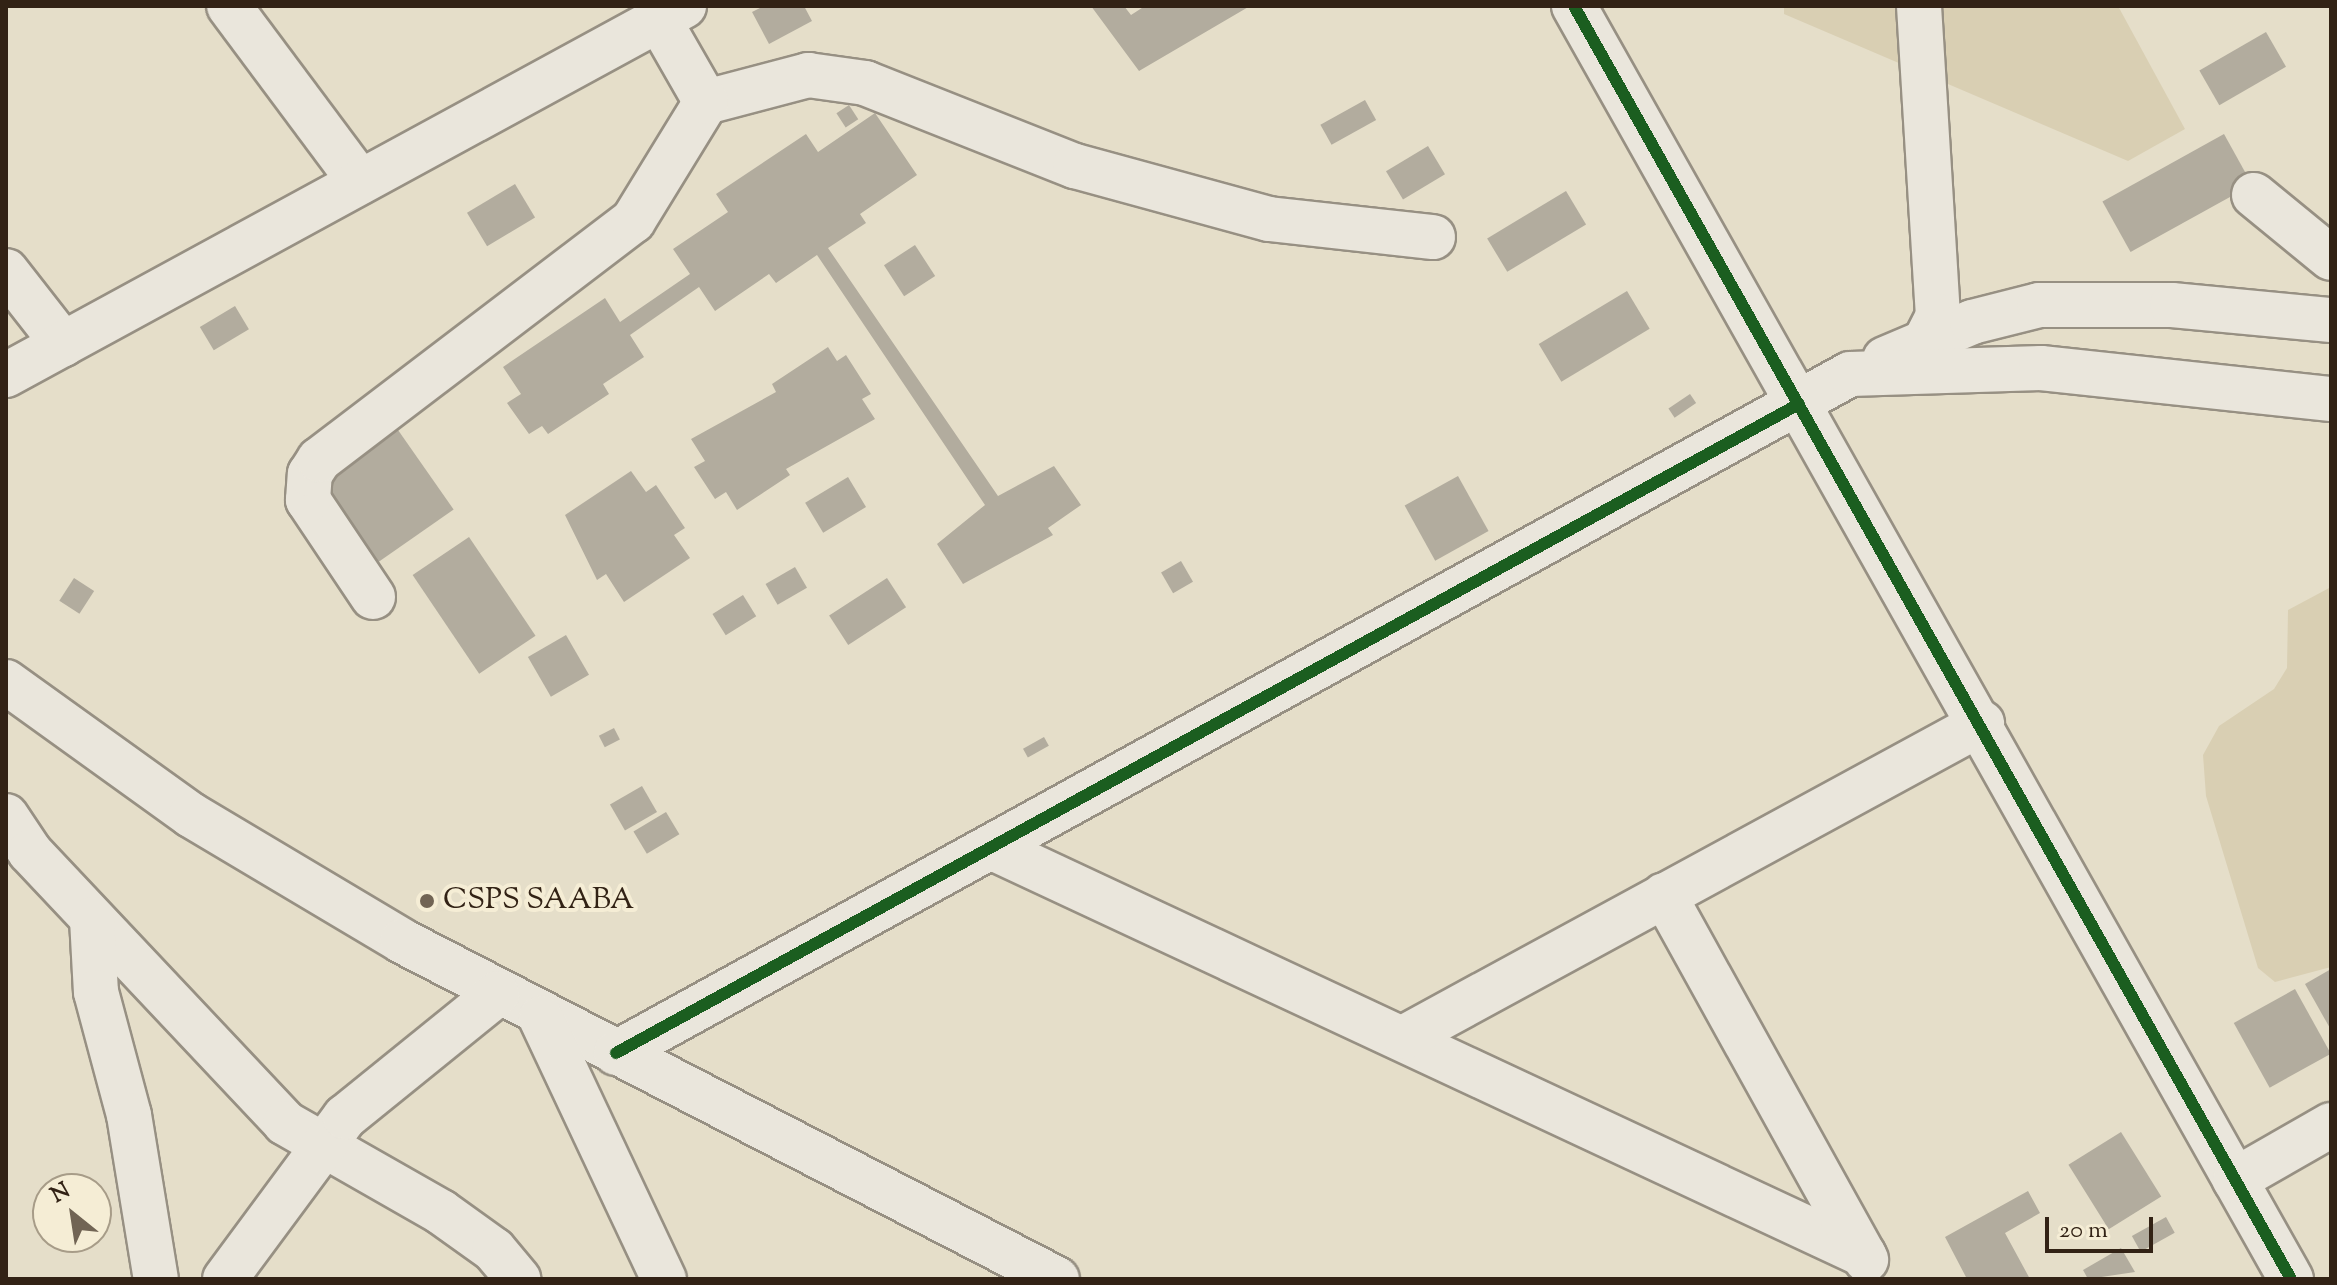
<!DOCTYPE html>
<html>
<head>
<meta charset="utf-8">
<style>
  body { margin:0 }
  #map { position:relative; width:2337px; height:1285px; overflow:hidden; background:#e5dec9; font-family:"Sorts Mill Goudy",serif }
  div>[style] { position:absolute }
  .green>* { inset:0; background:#d9cfb3 }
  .building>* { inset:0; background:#b2ac9e; transform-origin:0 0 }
  .roads { filter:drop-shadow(2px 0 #979083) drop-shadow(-2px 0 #979083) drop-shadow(0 2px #979083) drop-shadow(0 -2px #979083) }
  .minor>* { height:44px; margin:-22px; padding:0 22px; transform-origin:22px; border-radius:22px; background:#eae6dc }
  .cycleway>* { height:12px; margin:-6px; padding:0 6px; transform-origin:6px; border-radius:6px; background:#1b5e20 }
  .dots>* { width:22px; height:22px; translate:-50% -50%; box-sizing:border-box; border:4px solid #f5edd5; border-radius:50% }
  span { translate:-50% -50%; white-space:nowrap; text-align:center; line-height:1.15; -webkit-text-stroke:8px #f5edd5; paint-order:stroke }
  .poi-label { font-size:30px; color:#322215 }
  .left { translate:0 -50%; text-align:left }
  .frame { position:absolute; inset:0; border:8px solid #322215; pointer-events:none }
  .north { position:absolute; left:32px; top:1173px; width:80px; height:80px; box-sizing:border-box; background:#f5edd5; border:2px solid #a79c88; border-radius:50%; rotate:330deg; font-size:22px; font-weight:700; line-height:32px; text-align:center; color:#322215 }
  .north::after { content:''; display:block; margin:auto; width:28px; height:36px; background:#716454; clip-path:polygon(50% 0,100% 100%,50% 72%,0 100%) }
  .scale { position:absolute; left:2045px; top:1217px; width:108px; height:36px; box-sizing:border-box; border:4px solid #322215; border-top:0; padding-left:10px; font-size:24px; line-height:28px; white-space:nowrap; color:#322215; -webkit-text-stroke:6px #f5edd5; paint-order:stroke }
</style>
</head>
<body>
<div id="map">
  <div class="green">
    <div style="clip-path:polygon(1784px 6px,2118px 6px,2185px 129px,2128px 161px,1784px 14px)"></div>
    <div style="clip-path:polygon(2331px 587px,2331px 967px,2275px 982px,2258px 968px,2206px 796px,2203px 755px,2219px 726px,2274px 689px,2287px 668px,2288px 610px)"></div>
  </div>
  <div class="building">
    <div style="clip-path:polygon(764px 6px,804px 6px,812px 21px,769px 44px,752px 12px)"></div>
    <div style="clip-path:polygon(1091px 6px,1124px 6px,1131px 15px,1145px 6px,1250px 6px,1139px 71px)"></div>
    <div style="left:2266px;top:32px;width:40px;height:77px;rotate:60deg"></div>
    <div style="left:1365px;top:100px;width:23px;height:51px;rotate:61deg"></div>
    <div style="left:849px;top:105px;width:17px;height:15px;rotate:57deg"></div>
    <div style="clip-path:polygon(875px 113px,917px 175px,860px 214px,866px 223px,828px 248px,998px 496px,1054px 466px,1081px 505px,1048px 528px,1053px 535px,963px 584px,937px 544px,985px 505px,817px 255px,776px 283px,769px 274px,715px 311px,699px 287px,630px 335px,644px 357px,603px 384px,609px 394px,548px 434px,542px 426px,529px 434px,507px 403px,521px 394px,503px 367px,605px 298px,620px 322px,690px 274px,673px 249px,728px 212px,716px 194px,806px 134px,818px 152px)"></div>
    <div style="left:2224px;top:134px;width:58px;height:139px;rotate:61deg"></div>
    <div style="left:1428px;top:146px;width:33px;height:49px;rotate:59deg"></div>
    <div style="left:515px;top:184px;width:39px;height:56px;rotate:59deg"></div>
    <div style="left:1566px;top:191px;width:39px;height:92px;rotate:59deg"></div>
    <div style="left:915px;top:245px;width:37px;height:37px;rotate:57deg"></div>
    <div style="left:1627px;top:291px;width:44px;height:103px;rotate:59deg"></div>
    <div style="left:235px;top:306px;width:27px;height:41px;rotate:59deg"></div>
    <div style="clip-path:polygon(828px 347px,837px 361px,846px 355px,871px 394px,862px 399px,875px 419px,786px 469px,790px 475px,737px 510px,726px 492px,715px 499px,694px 467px,705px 461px,691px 439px,776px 392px,772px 384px)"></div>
    <div style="left:1690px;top:394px;width:11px;height:26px;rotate:56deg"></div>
    <div style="left:398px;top:430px;width:97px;height:94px;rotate:55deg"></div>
    <div style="clip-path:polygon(631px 471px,646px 492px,656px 485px,685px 528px,674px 535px,690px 558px,624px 602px,606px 574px,597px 580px,565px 515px)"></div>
    <div style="left:1458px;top:476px;width:63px;height:61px;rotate:61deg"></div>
    <div style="left:848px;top:477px;width:35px;height:50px;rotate:59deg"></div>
    <div style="left:469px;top:537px;width:119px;height:68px;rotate:56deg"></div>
    <div style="left:1181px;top:561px;width:24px;height:23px;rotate:60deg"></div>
    <div style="left:795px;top:567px;width:24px;height:34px;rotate:60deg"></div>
    <div style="left:74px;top:578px;width:24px;height:27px;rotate:33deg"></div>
    <div style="left:887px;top:578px;width:35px;height:69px;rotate:57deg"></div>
    <div style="left:743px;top:595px;width:25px;height:36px;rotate:58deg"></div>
    <div style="left:566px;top:635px;width:46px;height:44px;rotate:60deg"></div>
    <div style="left:614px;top:728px;width:13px;height:17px;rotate:63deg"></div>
    <div style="left:1044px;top:737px;width:10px;height:24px;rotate:61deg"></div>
    <div style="left:642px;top:786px;width:30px;height:37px;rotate:60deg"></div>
    <div style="left:666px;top:812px;width:26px;height:38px;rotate:59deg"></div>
    <div style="clip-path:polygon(2331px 969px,2331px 1030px,2305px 984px)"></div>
    <div style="left:2295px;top:989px;width:74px;height:70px;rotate:61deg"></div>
    <div style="left:2121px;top:1132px;width:76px;height:62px;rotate:58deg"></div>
    <div style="clip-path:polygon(2028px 1191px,2040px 1213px,2005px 1233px,2030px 1279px,1967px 1279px,1945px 1237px)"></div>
    <div style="left:2166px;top:1217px;width:18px;height:39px;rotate:61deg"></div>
    <div style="clip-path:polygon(2121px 1248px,2135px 1272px,2088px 1279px,2083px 1270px)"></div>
  </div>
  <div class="roads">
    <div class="minor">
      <div style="left:229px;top:6px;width:219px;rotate:53.3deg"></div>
      <div style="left:1574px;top:6px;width:1461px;rotate:60.61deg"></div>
      <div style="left:1919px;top:6px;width:311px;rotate:86.5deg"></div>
      <div style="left:1938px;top:316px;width:29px;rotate:117deg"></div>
      <div style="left:706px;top:102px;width:106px;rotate:-14.8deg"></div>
      <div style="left:808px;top:75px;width:58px;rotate:8deg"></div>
      <div style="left:865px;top:83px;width:226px;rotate:21.6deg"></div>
      <div style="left:1075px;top:166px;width:201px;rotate:15.3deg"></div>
      <div style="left:1269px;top:219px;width:165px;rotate:6.3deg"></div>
      <div style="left:2254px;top:195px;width:99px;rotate:39.3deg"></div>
      <div style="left:6px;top:271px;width:93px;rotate:52deg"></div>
      <div style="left:1885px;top:359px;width:95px;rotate:-23deg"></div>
      <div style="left:1972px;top:322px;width:69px;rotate:-14.2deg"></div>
      <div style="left:2039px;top:305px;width:133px"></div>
      <div style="left:2172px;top:305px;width:160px;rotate:5.4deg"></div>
      <div style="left:6px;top:375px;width:772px;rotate:-28.56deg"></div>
      <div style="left:373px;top:597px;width:117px;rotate:-123.8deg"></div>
      <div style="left:308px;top:500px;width:26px;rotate:-86deg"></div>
      <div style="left:310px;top:474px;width:17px;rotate:-57deg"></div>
      <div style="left:319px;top:460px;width:395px;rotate:-37.3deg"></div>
      <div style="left:633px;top:221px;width:140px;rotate:-58.5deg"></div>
      <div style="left:706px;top:102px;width:95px;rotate:-119.8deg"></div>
      <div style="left:6px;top:682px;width:228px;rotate:35.7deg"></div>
      <div style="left:191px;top:815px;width:246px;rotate:30.8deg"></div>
      <div style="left:402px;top:941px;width:737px;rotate:27.3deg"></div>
      <div style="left:6px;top:816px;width:43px;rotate:56.3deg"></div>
      <div style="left:30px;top:852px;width:372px;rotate:46.7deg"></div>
      <div style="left:285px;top:1123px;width:180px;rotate:29.7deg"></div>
      <div style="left:441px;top:1212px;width:65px;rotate:35.6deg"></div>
      <div style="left:494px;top:1250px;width:38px;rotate:50deg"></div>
      <div style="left:995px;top:849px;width:959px;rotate:25.04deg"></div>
      <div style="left:1664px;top:895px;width:417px;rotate:61deg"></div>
      <div style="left:92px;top:919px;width:73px;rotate:86.9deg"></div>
      <div style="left:96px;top:992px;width:127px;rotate:75deg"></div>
      <div style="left:129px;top:1115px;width:166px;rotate:80.7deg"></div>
      <div style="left:541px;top:1018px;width:289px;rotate:64.8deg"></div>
      <div style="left:1405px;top:1037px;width:657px;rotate:-28.55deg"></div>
      <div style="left:616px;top:1053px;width:1408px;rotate:-28.82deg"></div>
      <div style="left:1850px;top:374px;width:191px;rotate:-1.8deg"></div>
      <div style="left:2041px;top:368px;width:292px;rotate:6.1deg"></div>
      <div style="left:2235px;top:1180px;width:111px;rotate:-29.8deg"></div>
      <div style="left:225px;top:1279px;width:202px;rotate:-53.5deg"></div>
      <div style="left:345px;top:1117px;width:196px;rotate:-39deg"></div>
    </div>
  </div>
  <div class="cycleway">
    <div style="left:1574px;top:6px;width:1461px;rotate:60.61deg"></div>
    <div style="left:616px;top:1053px;width:1349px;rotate:-28.75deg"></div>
  </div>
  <div class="dots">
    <div style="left:427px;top:901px;background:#716454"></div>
  </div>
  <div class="poi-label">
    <span class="left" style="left:443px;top:901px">CSPS SAABA</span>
  </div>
  <div class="frame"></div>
  <div class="north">N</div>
  <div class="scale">20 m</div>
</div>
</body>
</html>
